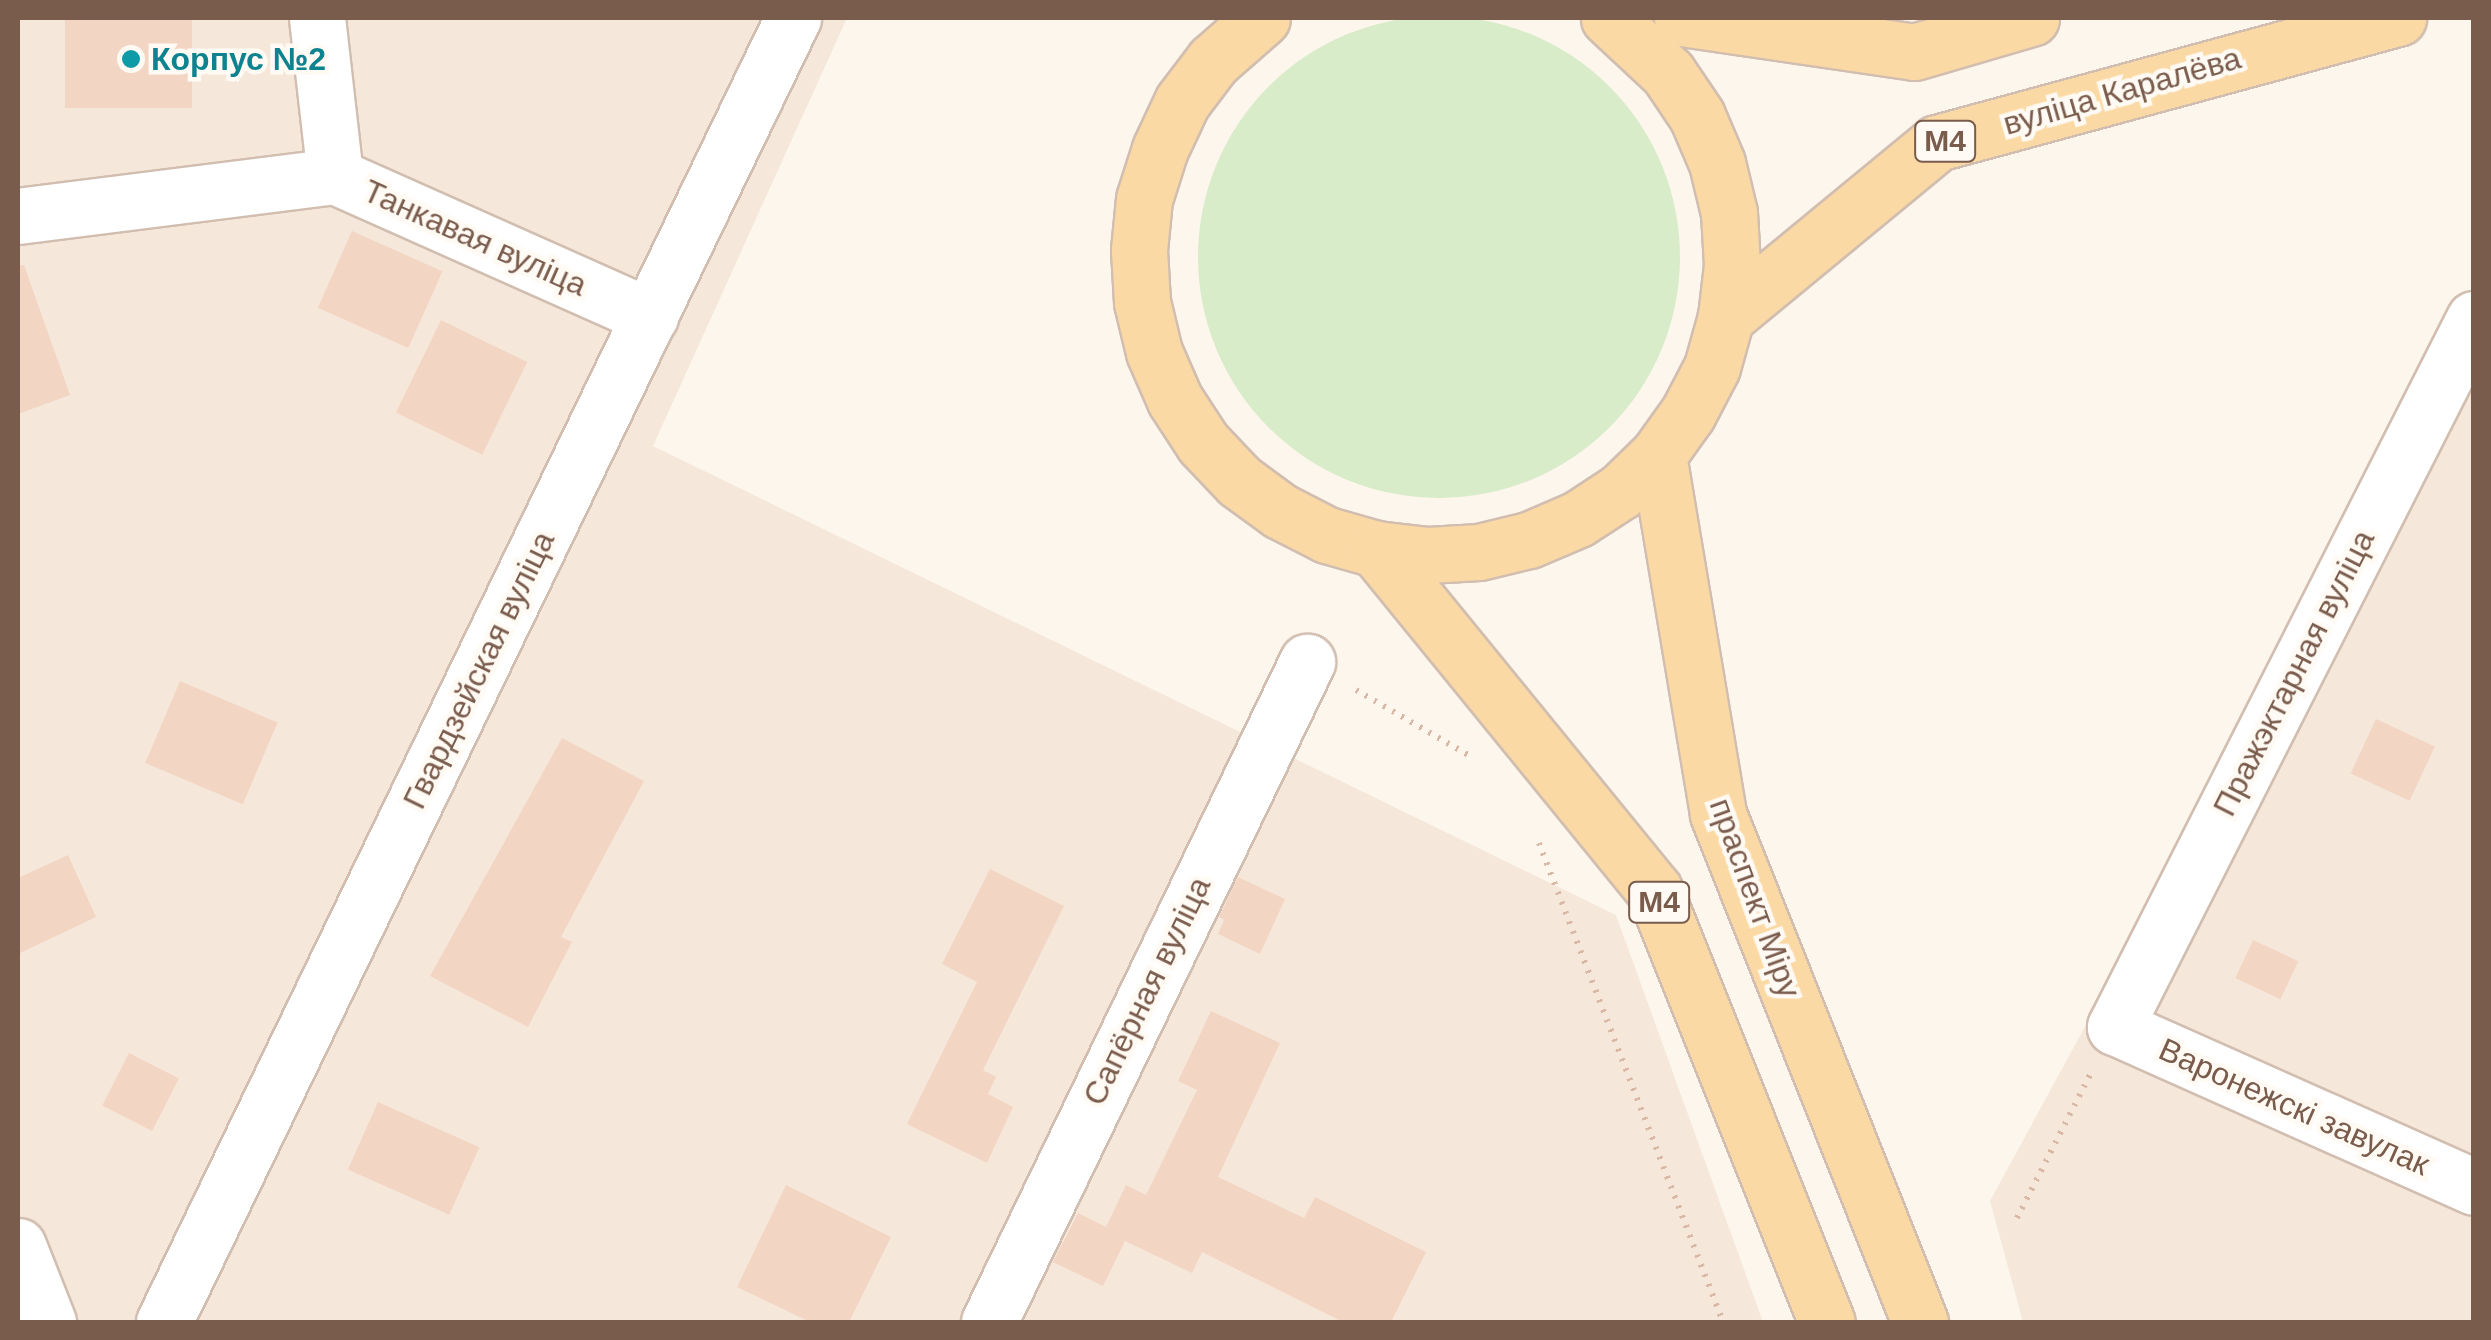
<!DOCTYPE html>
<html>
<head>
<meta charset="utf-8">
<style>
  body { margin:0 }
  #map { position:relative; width:2491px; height:1340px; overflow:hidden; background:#fdf6ec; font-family:Helvetica,sans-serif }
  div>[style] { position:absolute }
  .residential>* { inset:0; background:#f5e8da }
  .green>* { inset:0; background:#d8ecc9 }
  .round { border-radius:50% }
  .building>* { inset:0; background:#f3d5c3; transform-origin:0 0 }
  .path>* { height:6px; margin-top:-3px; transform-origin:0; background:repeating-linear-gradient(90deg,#d9b8a5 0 2.5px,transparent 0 10.5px) }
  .roads { filter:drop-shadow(2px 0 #d1beb0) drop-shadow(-2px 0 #d1beb0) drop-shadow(0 2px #d1beb0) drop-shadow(0 -2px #d1beb0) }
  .minor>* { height:55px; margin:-27.5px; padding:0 27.5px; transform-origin:27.5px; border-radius:27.5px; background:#fff }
  .major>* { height:55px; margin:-27.5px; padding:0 27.5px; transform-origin:27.5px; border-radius:27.5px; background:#fbd9a5 }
  .dots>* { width:28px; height:28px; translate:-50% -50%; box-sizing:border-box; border:5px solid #fffaf3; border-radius:50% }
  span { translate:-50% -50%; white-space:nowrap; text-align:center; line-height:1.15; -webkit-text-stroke:9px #fffaf3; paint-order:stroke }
  .shield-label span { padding:2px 8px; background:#fffaf3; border:2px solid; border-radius:8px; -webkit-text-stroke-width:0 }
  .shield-label { font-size:30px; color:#7a5c4d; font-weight:700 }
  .culture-label { font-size:32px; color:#0d838f; font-weight:700 }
  .left { translate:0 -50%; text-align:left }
  .street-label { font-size:32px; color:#7a5c4d }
  .frame { position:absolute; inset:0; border:20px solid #7a5c4d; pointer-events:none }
</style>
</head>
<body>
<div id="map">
  <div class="residential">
    <div style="clip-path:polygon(18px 18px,847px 18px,653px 446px,1616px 915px,1763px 1322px,18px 1322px)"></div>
    <div style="clip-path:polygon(2473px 314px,2473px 1322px,2023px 1322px,1990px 1201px)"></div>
  </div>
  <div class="green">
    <div class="round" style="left:1198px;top:16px;width:482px;height:482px"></div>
  </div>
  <div class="building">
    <div style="left:65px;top:18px;width:127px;height:90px"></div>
    <div style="left:352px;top:231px;width:99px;height:84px;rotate:24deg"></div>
    <div style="clip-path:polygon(24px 265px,70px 395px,18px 414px,18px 266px)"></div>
    <div style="left:441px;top:320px;width:96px;height:103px;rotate:26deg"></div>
    <div style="left:180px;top:681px;width:106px;height:89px;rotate:23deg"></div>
    <div style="left:2376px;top:719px;width:65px;height:60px;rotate:25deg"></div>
    <div style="clip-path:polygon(562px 738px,644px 781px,561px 937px,572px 942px,528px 1027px,430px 976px)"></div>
    <div style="clip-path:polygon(68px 855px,96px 917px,18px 954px,18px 878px)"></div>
    <div style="clip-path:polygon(990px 869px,1064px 906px,983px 1070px,996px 1077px,988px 1094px,1013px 1107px,987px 1163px,907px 1124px,977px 982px,942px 964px)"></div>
    <div style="clip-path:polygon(1238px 877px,1285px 899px,1260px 954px,1218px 934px,1224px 920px,1219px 917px)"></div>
    <div style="left:2253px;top:940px;width:50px;height:42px;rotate:25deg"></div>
    <div style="clip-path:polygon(1211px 1011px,1280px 1043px,1218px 1177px,1304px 1218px,1315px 1197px,1426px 1252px,1391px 1322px,1343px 1322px,1202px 1252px,1192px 1273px,1125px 1241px,1103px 1286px,1053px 1262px,1078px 1213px,1106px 1227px,1126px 1185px,1146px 1195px,1197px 1090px,1178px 1081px)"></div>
    <div style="left:129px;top:1053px;width:56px;height:59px;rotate:27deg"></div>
    <div style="left:378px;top:1102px;width:111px;height:74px;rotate:24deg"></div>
    <div style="clip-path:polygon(786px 1185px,891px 1237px,849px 1322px,810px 1322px,737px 1287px)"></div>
  </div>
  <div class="path">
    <div style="left:1356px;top:690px;width:132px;rotate:30.1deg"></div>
    <div style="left:1539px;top:843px;width:513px;rotate:68.99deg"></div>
    <div style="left:2017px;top:1218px;width:163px;rotate:-63deg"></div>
  </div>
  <div class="roads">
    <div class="minor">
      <div style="left:317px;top:18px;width:159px;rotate:83.5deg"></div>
      <div style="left:335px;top:176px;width:345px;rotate:24deg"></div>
      <div style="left:18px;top:216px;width:320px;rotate:-7.2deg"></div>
      <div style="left:2474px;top:319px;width:794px;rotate:116.89deg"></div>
      <div style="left:2115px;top:1027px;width:393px;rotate:24deg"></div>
      <div style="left:18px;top:1246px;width:82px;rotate:68.5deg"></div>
      <div style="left:164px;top:1322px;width:1448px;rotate:-64.25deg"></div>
      <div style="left:989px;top:1322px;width:733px;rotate:-64.27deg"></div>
    </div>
    <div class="major">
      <div style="left:1262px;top:18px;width:65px;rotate:138.7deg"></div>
      <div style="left:1213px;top:61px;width:51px;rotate:127.1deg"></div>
      <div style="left:1182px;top:102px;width:52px;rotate:115.1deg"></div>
      <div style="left:1160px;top:149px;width:52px;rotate:107.7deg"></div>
      <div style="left:1144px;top:199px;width:51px;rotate:95.6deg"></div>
      <div style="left:1139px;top:250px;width:52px;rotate:86.7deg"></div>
      <div style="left:1142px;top:302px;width:51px;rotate:76.5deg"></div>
      <div style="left:1154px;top:352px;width:52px;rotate:66.4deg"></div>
      <div style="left:1175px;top:400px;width:51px;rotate:56.9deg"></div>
      <div style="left:1203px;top:443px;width:52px;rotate:46.5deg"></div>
      <div style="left:1239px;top:481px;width:51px;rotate:36.2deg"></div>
      <div style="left:1280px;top:511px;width:53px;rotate:27.1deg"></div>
      <div style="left:1327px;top:535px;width:51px;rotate:15.9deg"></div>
      <div style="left:1376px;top:549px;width:52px;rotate:6.6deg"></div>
      <div style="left:1428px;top:555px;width:51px;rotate:-3.4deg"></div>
      <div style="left:1479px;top:552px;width:51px;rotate:-13.5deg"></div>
      <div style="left:1529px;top:540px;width:53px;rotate:-23.2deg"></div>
      <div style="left:1578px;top:519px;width:51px;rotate:-33.1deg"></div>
      <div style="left:1621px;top:491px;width:52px;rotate:-44.2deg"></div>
      <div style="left:1658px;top:455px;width:52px;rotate:-54.5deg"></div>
      <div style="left:1688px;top:413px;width:52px;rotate:-62.4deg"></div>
      <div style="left:1712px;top:367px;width:52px;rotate:-74.4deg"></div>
      <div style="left:1726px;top:317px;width:52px;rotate:-83.4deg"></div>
      <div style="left:1732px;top:265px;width:52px;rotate:-93.3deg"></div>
      <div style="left:1729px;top:213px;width:51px;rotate:-103.5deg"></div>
      <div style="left:1717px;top:163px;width:51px;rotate:-113.1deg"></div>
      <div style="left:1697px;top:116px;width:52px;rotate:-124deg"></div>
      <div style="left:1668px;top:73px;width:81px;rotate:-137deg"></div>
      <div style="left:1682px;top:18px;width:234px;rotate:8.3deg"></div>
      <div style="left:1914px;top:52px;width:122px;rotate:-16.2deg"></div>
      <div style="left:1726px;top:317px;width:273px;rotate:-39.5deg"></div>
      <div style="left:1937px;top:143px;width:478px;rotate:-15.2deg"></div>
      <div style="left:1658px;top:455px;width:364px;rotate:80.5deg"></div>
      <div style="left:1718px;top:814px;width:547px;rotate:68.32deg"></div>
      <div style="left:1376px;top:549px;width:440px;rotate:50.8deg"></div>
      <div style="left:1654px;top:890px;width:465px;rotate:68.2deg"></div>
    </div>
  </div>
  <div class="dots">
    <div style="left:131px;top:59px;background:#0f9aa8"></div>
  </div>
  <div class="shield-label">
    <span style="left:1945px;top:141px">М4</span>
    <span style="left:1659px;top:902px">М4</span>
  </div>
  <div class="culture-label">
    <span class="left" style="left:151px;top:59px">Корпус №2</span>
  </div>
  <div class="street-label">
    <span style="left:2122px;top:91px;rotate:-16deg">вуліца Каралёва</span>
    <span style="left:475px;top:238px;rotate:24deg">Танкавая вуліца</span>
    <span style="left:479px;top:670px;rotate:-64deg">Гвардзейская вуліца</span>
    <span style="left:2294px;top:673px;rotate:-63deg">Пражэктарная вуліца</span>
    <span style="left:1755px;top:898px;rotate:70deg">праспект Міру</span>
    <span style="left:1147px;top:991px;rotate:-64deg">Сапёрная вуліца</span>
    <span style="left:2294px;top:1107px;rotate:24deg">Варонежскі завулак</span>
  </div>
  <div class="frame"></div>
</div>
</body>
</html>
